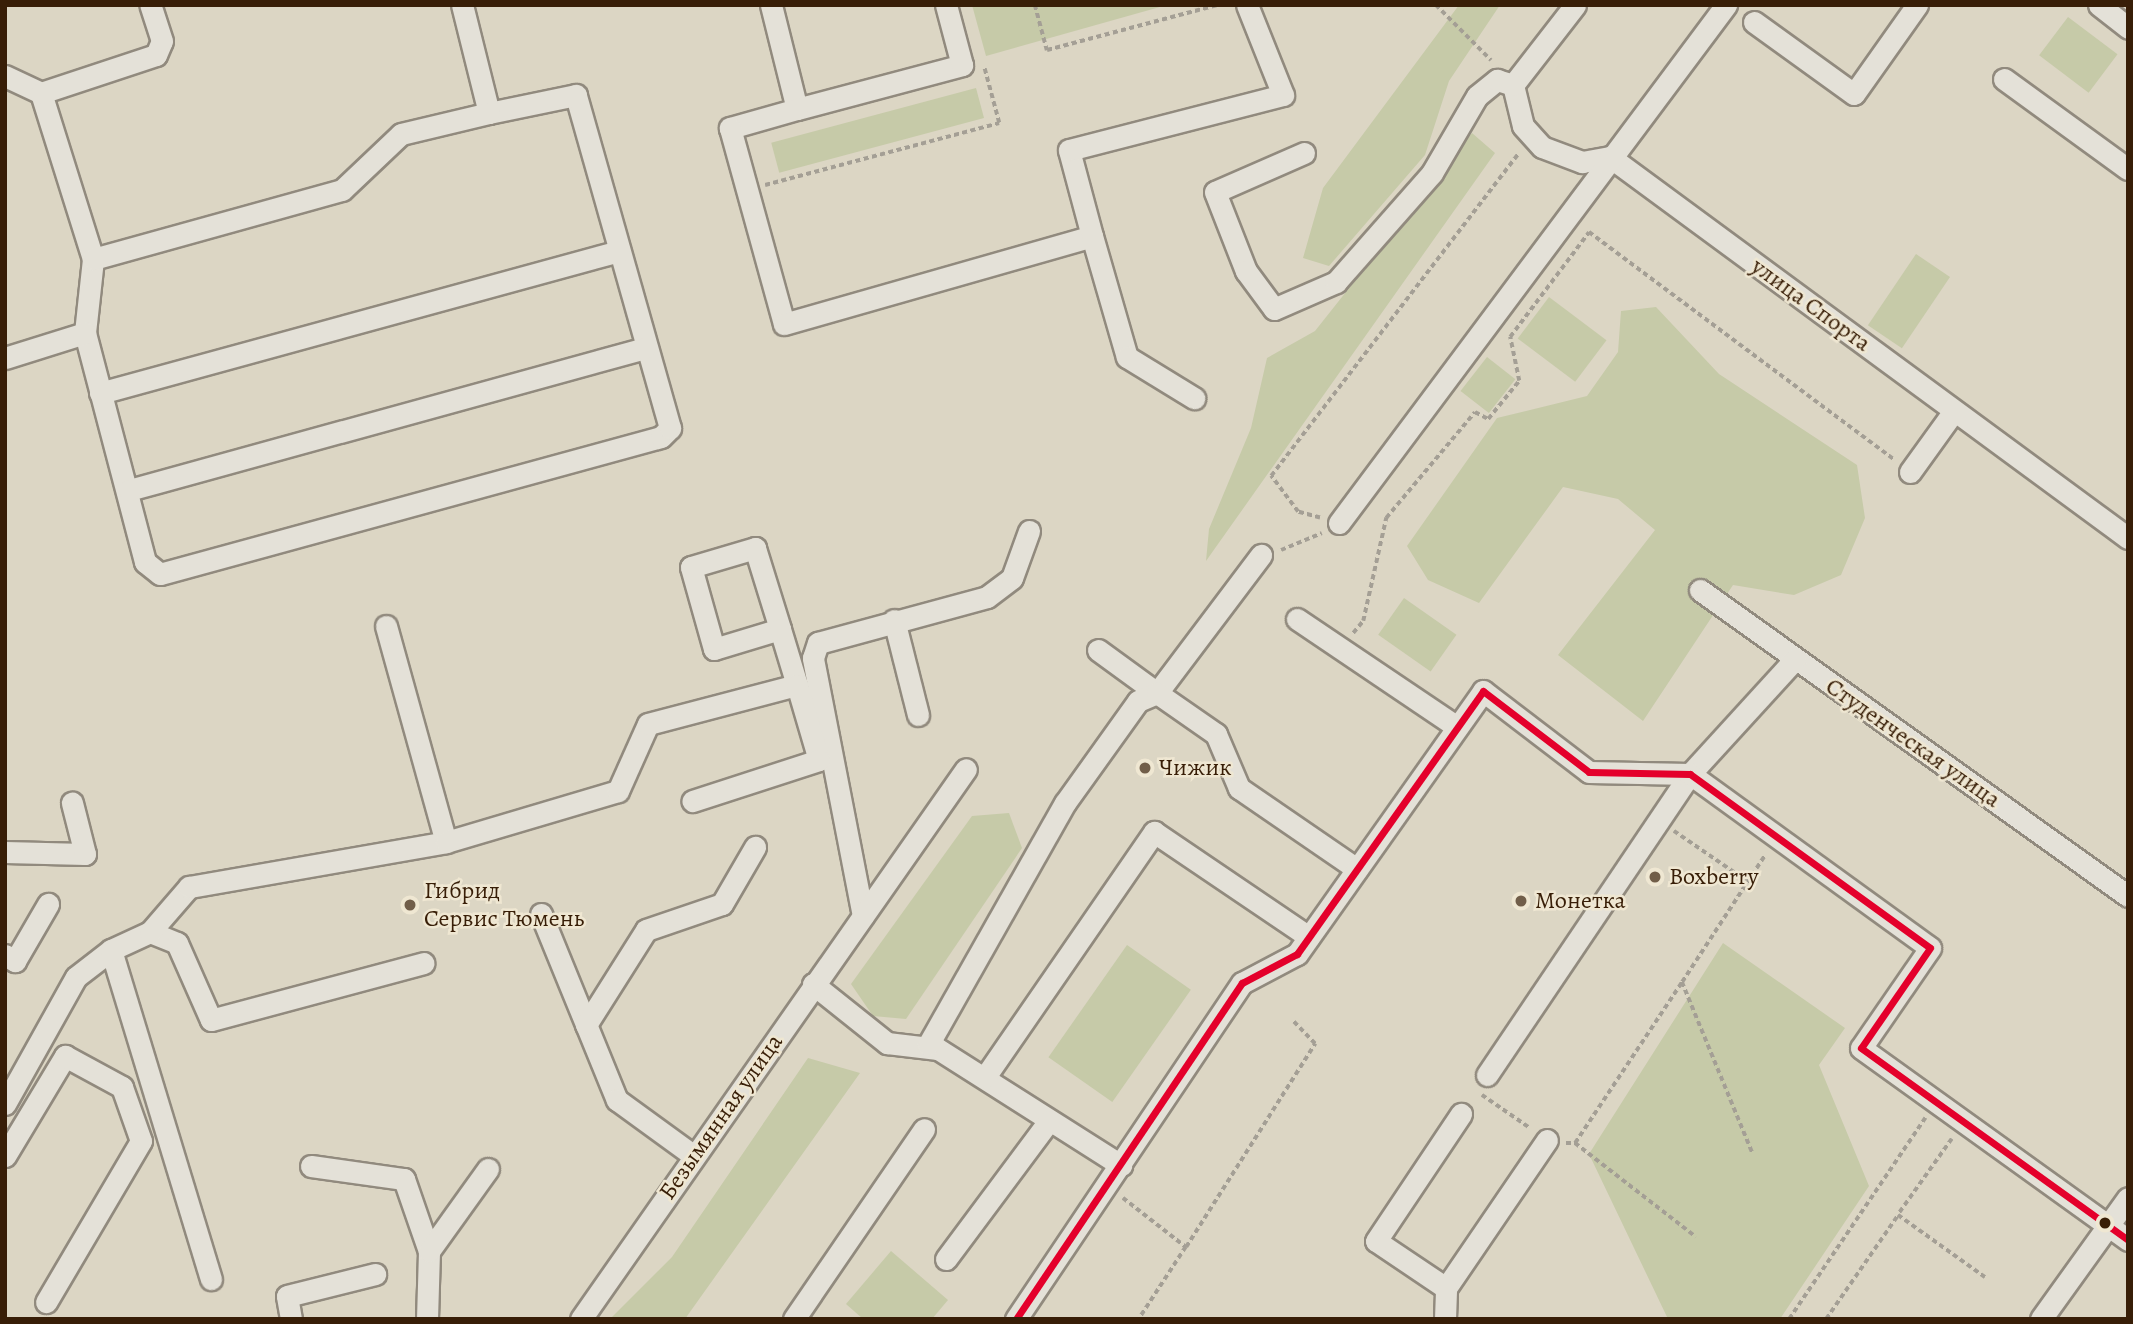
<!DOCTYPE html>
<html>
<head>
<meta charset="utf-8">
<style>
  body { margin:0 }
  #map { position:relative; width:2133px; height:1324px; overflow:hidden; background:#dcd6c4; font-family:Alegreya,serif }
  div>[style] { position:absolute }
  .green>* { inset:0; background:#c6caa8; transform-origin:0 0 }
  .path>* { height:3.5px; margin-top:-1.75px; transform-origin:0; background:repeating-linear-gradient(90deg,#a49f95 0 5px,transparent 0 8.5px) }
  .roads { filter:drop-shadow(2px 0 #918a7e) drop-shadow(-2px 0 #918a7e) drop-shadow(0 2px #918a7e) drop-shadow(0 -2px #918a7e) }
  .minor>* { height:21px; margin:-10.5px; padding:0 10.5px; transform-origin:10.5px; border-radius:10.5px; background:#e4e1d8 }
  .bus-1>* { height:7px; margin:-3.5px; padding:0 3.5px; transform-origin:3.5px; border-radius:3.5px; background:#e4002b }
  .dots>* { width:19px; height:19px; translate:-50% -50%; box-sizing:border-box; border:4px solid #efe7d2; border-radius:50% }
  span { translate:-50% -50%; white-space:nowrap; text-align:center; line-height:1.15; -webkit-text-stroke:5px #efe7d2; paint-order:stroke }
  .street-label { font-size:24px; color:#381e07 }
  .poi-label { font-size:24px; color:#381e07 }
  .left { translate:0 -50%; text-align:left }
  .frame { position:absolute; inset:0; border:7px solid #381e07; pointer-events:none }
</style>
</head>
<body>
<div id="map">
  <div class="green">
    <div style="clip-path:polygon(972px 5px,1167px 5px,986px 56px)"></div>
    <div style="clip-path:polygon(1459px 5px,1500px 5px,1449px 81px,1425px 155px,1329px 266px,1303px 258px,1323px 188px)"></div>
    <div style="left:2068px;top:17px;width:62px;height:48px;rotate:37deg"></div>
    <div style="left:976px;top:88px;width:31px;height:212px;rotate:75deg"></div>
    <div style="clip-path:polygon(1472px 133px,1495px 153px,1206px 561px,1209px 529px,1251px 428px,1267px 358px,1315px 331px)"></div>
    <div style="left:1916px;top:254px;width:41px;height:86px;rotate:34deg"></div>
    <div style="left:1549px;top:297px;width:72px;height:52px;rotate:37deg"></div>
    <div style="clip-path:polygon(1656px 307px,1719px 374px,1857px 465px,1865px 518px,1841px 575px,1794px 595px,1733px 585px,1643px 721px,1558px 655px,1655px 530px,1618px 499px,1563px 487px,1479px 603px,1428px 580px,1407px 546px,1497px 418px,1587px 396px,1618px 352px,1621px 311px)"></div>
    <div style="left:1487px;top:357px;width:36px;height:43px;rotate:38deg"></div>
    <div style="left:1404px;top:598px;width:64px;height:45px;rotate:35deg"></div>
    <div style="clip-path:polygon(1009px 813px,1022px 848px,906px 1019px,873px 1016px,851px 984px,972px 816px)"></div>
    <div style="clip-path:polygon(1723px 943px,1845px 1028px,1819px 1065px,1869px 1186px,1780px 1319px,1668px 1319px,1589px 1154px)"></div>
    <div style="left:1127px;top:945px;width:78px;height:137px;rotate:35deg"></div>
    <div style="clip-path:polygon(808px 1058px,860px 1073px,685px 1319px,610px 1319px,672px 1257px)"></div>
    <div style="clip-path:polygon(891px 1251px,948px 1300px,932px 1319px,863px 1319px,846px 1304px)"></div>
  </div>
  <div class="path">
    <div style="left:1035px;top:5px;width:47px;rotate:75.1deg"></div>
    <div style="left:1047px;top:50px;width:176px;rotate:-14.8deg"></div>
    <div style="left:1436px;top:5px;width:78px;rotate:45deg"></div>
    <div style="left:765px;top:185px;width:242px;rotate:-14.8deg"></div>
    <div style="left:999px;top:123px;width:58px;rotate:-105deg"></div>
    <div style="left:1589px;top:232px;width:382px;rotate:36.7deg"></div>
    <div style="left:1320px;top:518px;width:23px;rotate:-165deg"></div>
    <div style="left:1298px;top:512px;width:45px;rotate:-126.9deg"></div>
    <div style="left:1271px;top:476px;width:407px;rotate:-52.5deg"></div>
    <div style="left:1281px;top:550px;width:44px;rotate:-22.5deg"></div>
    <div style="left:1353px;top:633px;width:16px;rotate:-50deg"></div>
    <div style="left:1363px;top:621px;width:106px;rotate:-77.4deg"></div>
    <div style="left:1386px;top:518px;width:138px;rotate:-50deg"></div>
    <div style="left:1475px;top:412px;width:15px;rotate:28deg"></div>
    <div style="left:1488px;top:419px;width:49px;rotate:-50.8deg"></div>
    <div style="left:1519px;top:381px;width:45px;rotate:-101.6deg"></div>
    <div style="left:1510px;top:337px;width:131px;rotate:-53deg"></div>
    <div style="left:1674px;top:831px;width:88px;rotate:34.4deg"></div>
    <div style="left:1682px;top:982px;width:152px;rotate:-56.8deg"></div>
    <div style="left:1482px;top:1095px;width:58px;rotate:34.5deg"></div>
    <div style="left:1952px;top:1139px;width:93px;rotate:125.4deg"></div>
    <div style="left:1898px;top:1215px;width:107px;rotate:35.5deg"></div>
    <div style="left:1566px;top:1143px;width:9px"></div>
    <div style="left:1575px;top:1143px;width:153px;rotate:37.8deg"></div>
    <div style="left:1575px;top:1143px;width:193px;rotate:-56.4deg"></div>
    <div style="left:1682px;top:982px;width:186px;rotate:67.6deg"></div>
    <div style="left:1123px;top:1198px;width:80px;rotate:37.9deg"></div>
    <div style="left:1186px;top:1247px;width:86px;rotate:123.1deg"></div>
    <div style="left:1186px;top:1247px;width:241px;rotate:-57.6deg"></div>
    <div style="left:1315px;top:1044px;width:33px;rotate:-134deg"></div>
    <div style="left:1789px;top:1319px;width:243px;rotate:-55.9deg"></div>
    <div style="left:1826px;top:1319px;width:126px;rotate:-55.3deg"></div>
  </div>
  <div class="roads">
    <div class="minor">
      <div style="left:771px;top:5px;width:107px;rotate:76deg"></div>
      <div style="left:797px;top:109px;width:171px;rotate:-14.9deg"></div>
      <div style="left:962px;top:65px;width:62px;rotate:-104.9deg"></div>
      <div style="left:2099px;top:5px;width:37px;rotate:38deg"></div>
      <div style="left:1754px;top:22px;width:123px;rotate:35.8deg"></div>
      <div style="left:1854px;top:94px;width:109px;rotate:-54.7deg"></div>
      <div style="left:5px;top:76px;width:40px;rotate:25deg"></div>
      <div style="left:41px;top:93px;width:174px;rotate:72.6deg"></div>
      <div style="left:93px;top:259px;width:74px;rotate:96.2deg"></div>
      <div style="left:85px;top:333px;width:237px;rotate:75.3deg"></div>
      <div style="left:145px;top:562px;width:19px;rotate:39deg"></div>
      <div style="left:160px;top:574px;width:519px;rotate:-15.29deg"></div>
      <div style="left:661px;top:437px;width:13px;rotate:-45deg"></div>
      <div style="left:670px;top:428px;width:346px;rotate:-105.8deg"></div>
      <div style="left:576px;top:95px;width:89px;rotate:168.3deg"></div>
      <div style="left:489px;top:113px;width:111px;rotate:-104deg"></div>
      <div style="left:2004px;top:79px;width:153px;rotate:36deg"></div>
      <div style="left:1513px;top:85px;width:42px;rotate:76.3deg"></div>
      <div style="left:1523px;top:126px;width:28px;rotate:48deg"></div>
      <div style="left:1542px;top:147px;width:43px;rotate:20.6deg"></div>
      <div style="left:1582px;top:162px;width:28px;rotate:-10deg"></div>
      <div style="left:1610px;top:157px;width:643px;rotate:36.34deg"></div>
      <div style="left:1513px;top:85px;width:101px;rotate:-52.2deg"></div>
      <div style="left:41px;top:93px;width:121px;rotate:-18.3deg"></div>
      <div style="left:156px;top:55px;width:15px;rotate:-67deg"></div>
      <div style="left:162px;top:41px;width:38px;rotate:-108deg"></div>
      <div style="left:797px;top:109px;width:70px;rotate:164.2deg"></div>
      <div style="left:730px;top:128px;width:203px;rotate:74.6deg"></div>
      <div style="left:784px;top:324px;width:320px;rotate:-15.9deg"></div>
      <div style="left:1092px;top:236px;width:89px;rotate:-105deg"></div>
      <div style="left:1069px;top:150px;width:221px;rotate:-14.4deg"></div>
      <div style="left:1283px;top:95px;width:97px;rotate:-111.8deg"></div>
      <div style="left:1304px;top:153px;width:97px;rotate:156.3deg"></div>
      <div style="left:1215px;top:192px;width:85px;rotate:68.6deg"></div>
      <div style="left:1246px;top:271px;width:47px;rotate:53.6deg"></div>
      <div style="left:1274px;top:309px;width:68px;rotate:-23.5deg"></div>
      <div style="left:1336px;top:282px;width:145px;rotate:-48.6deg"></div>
      <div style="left:1432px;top:173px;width:89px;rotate:-59.7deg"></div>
      <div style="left:1477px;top:96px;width:26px;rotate:-39deg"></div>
      <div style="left:1497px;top:80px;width:17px;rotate:17deg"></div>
      <div style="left:1092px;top:236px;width:126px;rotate:73.9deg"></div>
      <div style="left:1127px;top:357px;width:79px;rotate:31.5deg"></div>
      <div style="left:93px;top:259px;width:258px;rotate:-15.5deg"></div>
      <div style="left:342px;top:190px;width:81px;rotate:-43.5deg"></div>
      <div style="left:401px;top:134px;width:90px;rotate:-13.4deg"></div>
      <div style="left:5px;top:358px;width:84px;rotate:-17.4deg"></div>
      <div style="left:100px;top:393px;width:538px;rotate:-15.3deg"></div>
      <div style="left:1910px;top:472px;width:75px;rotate:-54.2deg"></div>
      <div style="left:129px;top:490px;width:535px;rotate:-15.39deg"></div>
      <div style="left:1339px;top:523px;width:647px;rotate:-53.24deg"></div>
      <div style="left:1700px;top:590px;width:526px;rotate:35.56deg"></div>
      <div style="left:1297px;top:619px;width:193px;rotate:34deg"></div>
      <div style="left:894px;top:620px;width:98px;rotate:75.8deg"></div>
      <div style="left:386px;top:626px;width:224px;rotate:74.5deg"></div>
      <div style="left:780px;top:629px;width:69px;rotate:163.1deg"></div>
      <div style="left:714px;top:649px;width:85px;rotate:-105.7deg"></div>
      <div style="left:691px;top:567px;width:67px;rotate:-16.5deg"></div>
      <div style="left:755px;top:548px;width:85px;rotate:72.8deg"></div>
      <div style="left:780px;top:629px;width:59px;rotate:73.1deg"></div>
      <div style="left:1098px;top:650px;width:73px;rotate:36.1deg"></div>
      <div style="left:1157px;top:693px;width:173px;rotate:-53deg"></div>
      <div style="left:5px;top:852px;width:80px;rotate:1.4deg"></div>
      <div style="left:85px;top:854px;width:53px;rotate:-104.3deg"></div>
      <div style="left:541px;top:914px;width:201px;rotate:67.8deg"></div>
      <div style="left:617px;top:1100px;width:95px;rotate:36deg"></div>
      <div style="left:863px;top:916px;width:263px;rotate:-101deg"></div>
      <div style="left:813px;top:658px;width:16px;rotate:-72deg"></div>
      <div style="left:818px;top:643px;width:175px;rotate:-15.2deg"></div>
      <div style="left:987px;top:597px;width:31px;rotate:-37deg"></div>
      <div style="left:1012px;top:578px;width:50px;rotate:-70.1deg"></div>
      <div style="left:150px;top:932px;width:29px;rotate:22deg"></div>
      <div style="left:177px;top:943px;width:84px;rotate:66.2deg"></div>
      <div style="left:211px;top:1020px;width:220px;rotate:-15deg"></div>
      <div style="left:111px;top:950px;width:344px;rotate:73.1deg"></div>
      <div style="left:5px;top:955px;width:12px;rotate:31deg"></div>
      <div style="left:15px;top:961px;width:66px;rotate:-59.9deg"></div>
      <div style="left:813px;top:984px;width:95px;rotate:38.6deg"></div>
      <div style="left:887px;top:1043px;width:51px;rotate:6.7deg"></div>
      <div style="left:938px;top:1049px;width:217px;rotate:32.4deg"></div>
      <div style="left:586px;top:1025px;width:112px;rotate:-57.7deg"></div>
      <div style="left:646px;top:930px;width:80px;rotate:-18.9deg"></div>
      <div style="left:722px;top:904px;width:66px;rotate:-59.9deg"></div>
      <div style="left:928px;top:1045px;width:278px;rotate:-60.5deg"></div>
      <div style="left:1065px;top:803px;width:125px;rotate:-54.4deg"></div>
      <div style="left:1138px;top:701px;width:21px;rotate:-23deg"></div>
      <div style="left:1157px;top:693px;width:72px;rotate:34.8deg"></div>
      <div style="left:1216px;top:734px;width:59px;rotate:66.9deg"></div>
      <div style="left:1239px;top:788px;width:143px;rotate:34.5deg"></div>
      <div style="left:1487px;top:1075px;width:363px;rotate:-56deg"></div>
      <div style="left:1690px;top:774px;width:156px;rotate:-47.6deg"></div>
      <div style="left:985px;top:1077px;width:298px;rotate:-55.4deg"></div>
      <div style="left:1154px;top:832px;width:187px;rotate:34.1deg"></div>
      <div style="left:5px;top:1104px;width:145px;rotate:-60.8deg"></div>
      <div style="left:76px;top:977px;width:44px;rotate:-37.6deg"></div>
      <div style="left:111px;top:950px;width:43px;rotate:-24.8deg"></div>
      <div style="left:150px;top:932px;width:60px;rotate:-49.1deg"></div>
      <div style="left:189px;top:887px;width:261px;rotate:-9.9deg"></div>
      <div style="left:446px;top:842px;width:179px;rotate:-16.5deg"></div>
      <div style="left:618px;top:791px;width:73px;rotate:-65.9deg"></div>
      <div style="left:648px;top:724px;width:154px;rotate:-14.7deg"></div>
      <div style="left:797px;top:685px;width:78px;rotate:73.7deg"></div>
      <div style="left:819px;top:760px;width:133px;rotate:162deg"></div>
      <div style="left:5px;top:1156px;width:117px;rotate:-59deg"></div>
      <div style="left:65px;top:1056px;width:65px;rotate:28.5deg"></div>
      <div style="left:122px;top:1087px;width:57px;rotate:70.6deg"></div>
      <div style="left:141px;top:1141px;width:187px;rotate:120.5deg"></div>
      <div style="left:311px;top:1166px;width:94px;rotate:8deg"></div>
      <div style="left:404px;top:1179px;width:76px;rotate:70.9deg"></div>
      <div style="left:946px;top:1259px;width:172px;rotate:-53.3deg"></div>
      <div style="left:1446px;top:1288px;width:179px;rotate:-55.7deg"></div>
      <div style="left:291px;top:1319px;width:23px;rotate:-100deg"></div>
      <div style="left:287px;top:1296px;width:91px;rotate:-14deg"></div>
      <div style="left:427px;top:1319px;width:68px;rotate:-88.3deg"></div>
      <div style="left:429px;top:1251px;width:101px;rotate:-54.3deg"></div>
      <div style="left:581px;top:1319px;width:671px;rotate:-55.01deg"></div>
      <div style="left:794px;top:1319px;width:230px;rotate:-55.6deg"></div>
      <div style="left:1016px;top:1319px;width:405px;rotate:-56.1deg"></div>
      <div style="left:1242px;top:983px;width:62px;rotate:-27.8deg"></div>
      <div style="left:1297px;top:954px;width:322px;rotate:-54.7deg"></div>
      <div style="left:1483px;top:691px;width:133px;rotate:37.4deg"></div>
      <div style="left:1589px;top:772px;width:101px;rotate:1.1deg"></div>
      <div style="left:1690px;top:774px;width:296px;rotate:35.9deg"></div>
      <div style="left:1930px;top:948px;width:121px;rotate:124.6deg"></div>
      <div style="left:1861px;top:1048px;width:329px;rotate:35.7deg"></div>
      <div style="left:1445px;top:1319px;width:31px;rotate:-88deg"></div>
      <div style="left:1446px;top:1288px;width:84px;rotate:-146.1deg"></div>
      <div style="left:1376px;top:1241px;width:153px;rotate:-56.2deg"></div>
      <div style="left:2041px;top:1319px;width:149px;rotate:-54.3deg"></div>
    </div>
  </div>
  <div class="bus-1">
    <div style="left:1016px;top:1319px;width:405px;rotate:-56.1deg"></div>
    <div style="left:1242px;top:983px;width:62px;rotate:-27.8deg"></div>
    <div style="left:1297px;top:954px;width:322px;rotate:-54.7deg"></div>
    <div style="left:1483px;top:691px;width:133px;rotate:37.4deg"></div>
    <div style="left:1589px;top:772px;width:101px;rotate:1.1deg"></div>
    <div style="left:1690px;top:774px;width:296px;rotate:35.9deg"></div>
    <div style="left:1930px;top:948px;width:121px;rotate:124.6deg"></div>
    <div style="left:1861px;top:1048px;width:329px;rotate:35.7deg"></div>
  </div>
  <div class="dots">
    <div style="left:1145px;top:768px;background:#715e49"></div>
    <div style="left:1655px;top:877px;background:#715e49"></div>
    <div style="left:1521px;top:901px;background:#715e49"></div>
    <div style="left:410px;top:905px;background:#715e49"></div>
    <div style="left:2105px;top:1223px;background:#381e07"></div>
  </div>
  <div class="street-label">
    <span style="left:1811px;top:305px;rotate:36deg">улица Спорта</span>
    <span style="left:1913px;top:743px;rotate:35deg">Студенческая улица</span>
    <span style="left:721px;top:1117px;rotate:-55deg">Безымянная улица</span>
  </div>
  <div class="poi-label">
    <span class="left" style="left:1159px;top:768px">Чижик</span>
    <span class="left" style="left:1669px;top:877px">Boxberry</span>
    <span class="left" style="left:424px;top:905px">Гибрид<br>Сервис Тюмень</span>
    <span class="left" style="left:1535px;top:901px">Монетка</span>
  </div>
  <div class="frame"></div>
</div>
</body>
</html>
